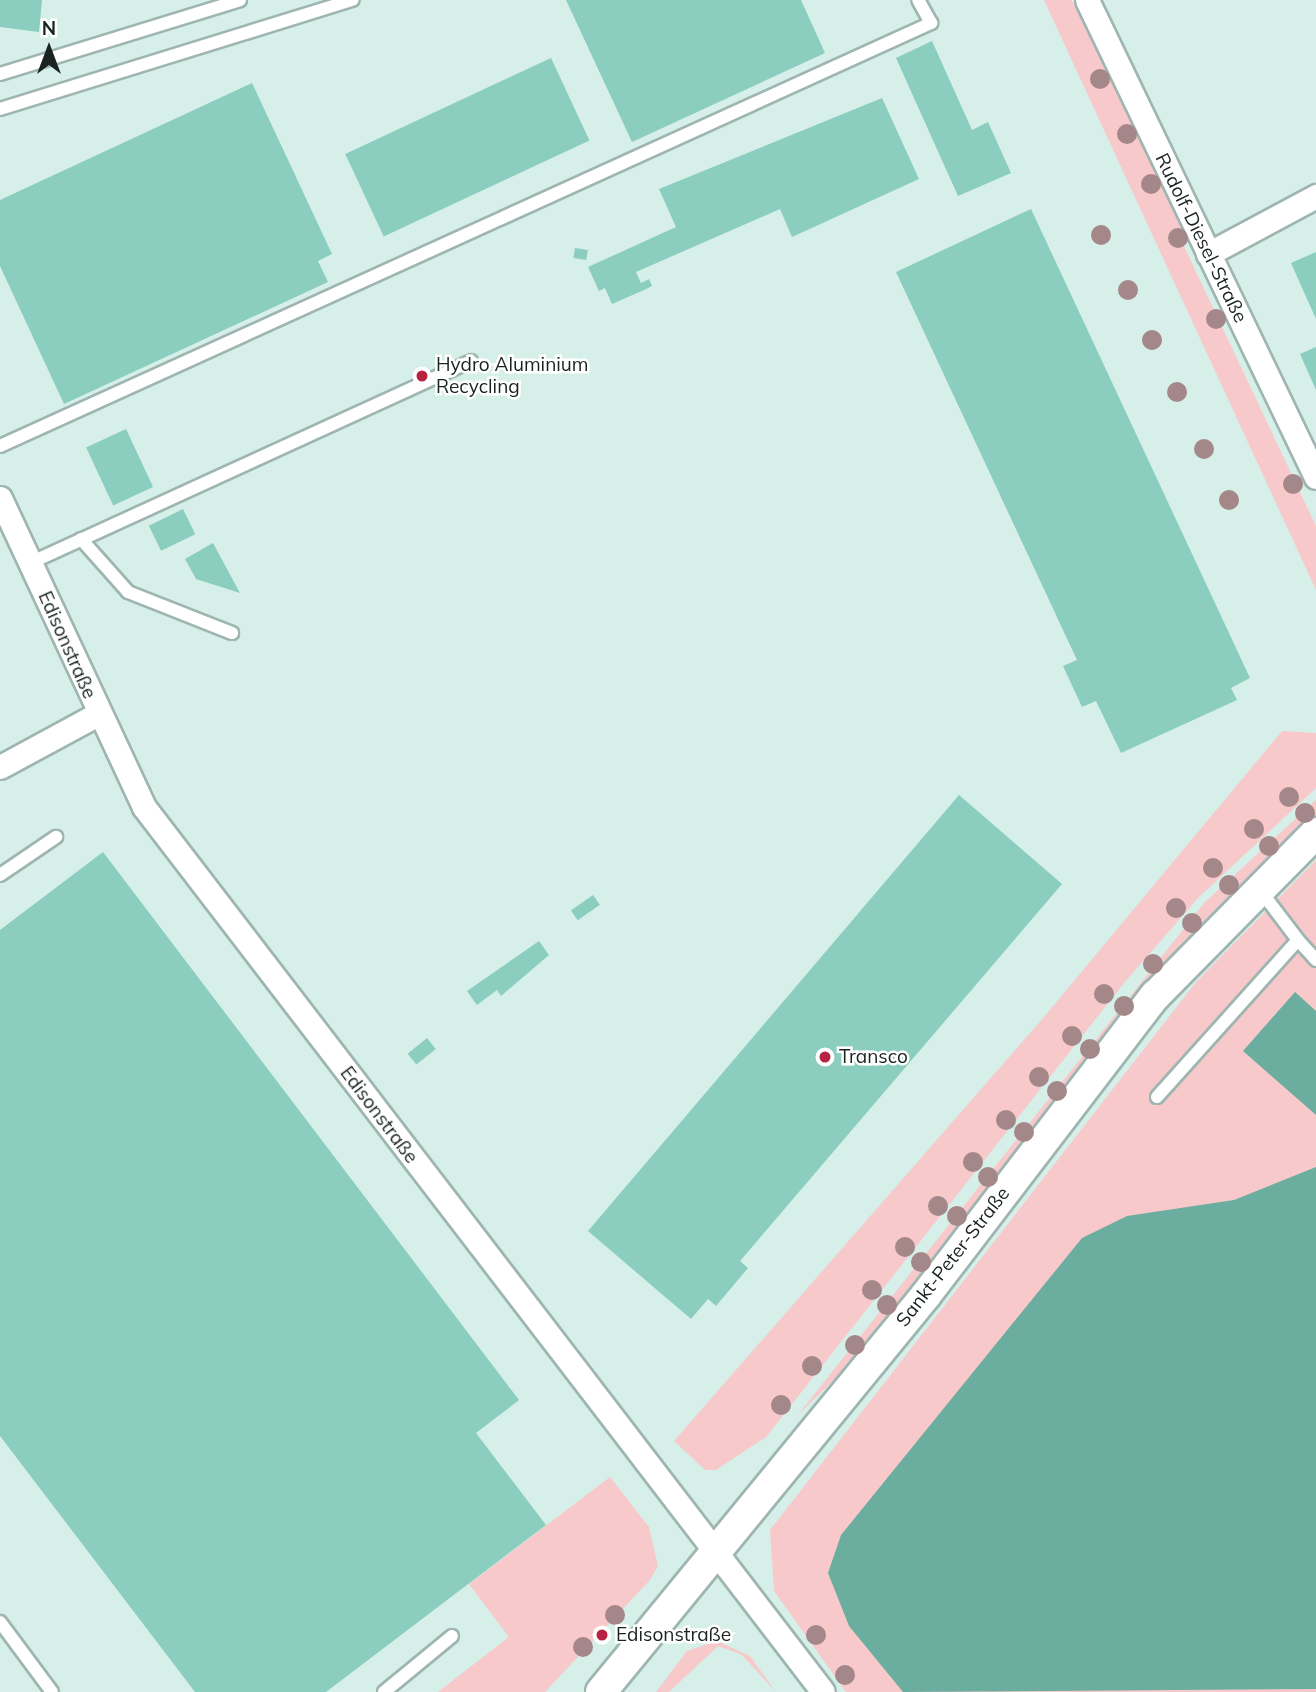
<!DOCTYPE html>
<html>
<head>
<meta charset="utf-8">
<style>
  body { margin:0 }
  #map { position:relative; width:1316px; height:1692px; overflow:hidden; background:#d6efe9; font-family:Mulish,sans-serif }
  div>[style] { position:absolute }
  .green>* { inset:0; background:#f7c9ca }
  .water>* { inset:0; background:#6bad9f }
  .building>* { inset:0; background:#8bcdbe; transform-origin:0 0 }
  .roads { filter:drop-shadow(2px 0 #9eb5b0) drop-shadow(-2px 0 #9eb5b0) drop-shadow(0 2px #9eb5b0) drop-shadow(0 -2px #9eb5b0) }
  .service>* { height:12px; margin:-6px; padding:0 6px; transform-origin:6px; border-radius:6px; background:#fff }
  .minor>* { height:23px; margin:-11.5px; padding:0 11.5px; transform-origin:11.5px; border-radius:11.5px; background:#fff }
  .tertiary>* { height:30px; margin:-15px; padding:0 15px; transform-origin:15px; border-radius:15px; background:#fff }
  .trees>* { width:20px; height:20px; margin:-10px; border-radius:50%; background:#a38789 }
  .dots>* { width:19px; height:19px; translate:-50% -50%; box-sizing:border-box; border:4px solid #fff; border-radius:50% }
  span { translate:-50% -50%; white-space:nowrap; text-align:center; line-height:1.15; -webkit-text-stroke:5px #fff; paint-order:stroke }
  .street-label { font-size:19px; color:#1a2321 }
  .poi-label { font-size:19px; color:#1a2321 }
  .left { translate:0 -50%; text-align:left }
  .north { position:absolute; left:14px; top:14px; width:70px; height:70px; -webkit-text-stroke:5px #fff; paint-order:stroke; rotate:0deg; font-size:19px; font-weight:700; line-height:28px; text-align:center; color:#1a2321 }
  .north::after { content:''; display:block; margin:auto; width:24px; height:32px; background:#1a2321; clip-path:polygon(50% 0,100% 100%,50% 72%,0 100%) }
</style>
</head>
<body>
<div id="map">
  <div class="green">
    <div style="clip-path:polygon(1044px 0,1072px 0,1192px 236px,1182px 242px,1316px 526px,1316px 590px)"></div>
    <div style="clip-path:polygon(1282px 731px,1316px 733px,1316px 788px,1198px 898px,1124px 983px,766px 1437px,716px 1470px,705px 1470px,674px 1441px,1044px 1017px)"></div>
    <div style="clip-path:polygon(1316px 800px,1316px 815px,1206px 919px,1117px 1021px,856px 1358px,797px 1416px,1205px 902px)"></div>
    <div style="clip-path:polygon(1316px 860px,1316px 1692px,846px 1692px,774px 1591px,770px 1530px,1196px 982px)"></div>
    <div style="clip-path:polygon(610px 1477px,649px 1527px,658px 1566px,650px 1580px,545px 1692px,438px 1692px,509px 1637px,469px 1584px)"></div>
    <div style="clip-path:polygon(717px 1641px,750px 1656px,776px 1692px,741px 1654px,718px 1646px,669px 1692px,656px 1692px,687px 1651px)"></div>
  </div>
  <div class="water">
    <div style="clip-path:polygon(1295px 992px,1316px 1011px,1316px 1115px,1243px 1051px)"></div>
    <div style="clip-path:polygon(1316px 1167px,1316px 1689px,903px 1692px,849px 1626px,828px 1573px,841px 1535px,1082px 1238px,1127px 1216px,1234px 1200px)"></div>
  </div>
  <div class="building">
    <div style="clip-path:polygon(0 0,42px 0,39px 32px,0 27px)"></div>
    <div style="clip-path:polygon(566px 0,801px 0,825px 53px,632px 142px)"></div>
    <div style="clip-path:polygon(932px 41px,972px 130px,988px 122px,1011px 173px,958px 196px,896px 58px)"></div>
    <div style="left:551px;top:58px;width:91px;height:227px;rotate:65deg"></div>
    <div style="clip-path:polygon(252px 83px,332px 254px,318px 261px,328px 282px,64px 404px,0 266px,0 200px)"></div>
    <div style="clip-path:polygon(882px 98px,919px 179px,792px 237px,780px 209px,636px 272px,641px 283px,649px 279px,652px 286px,644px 290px,612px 304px,605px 288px,599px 291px,588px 267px,676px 227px,659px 189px)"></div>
    <div style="clip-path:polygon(1031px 209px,1250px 678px,1231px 688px,1237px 700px,1121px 753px,1096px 701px,1082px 707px,1063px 666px,1077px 660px,896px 272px)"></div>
    <div style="left:575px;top:248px;width:13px;height:10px;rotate:9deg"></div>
    <div style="clip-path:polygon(1316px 252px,1316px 319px,1291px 263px)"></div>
    <div style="clip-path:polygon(1316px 347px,1316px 390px,1300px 354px)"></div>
    <div style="left:126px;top:429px;width:64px;height:44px;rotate:65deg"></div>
    <div style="left:183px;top:509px;width:28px;height:38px;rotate:64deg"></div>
    <div style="clip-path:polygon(213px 543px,240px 593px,196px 579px,185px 559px)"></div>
    <div style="clip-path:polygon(959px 795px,1062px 884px,740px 1261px,748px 1268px,716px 1306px,708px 1299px,691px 1319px,588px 1231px)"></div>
    <div style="clip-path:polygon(103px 852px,519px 1400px,476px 1433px,546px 1525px,326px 1692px,195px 1692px,0 1436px,0 930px)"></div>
    <div style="left:593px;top:895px;width:12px;height:27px;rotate:55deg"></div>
    <div style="clip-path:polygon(539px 941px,549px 955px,501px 996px,497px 990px,477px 1005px,467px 991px)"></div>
    <div style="left:427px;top:1038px;width:14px;height:25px;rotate:51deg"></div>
  </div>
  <div class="roads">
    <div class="service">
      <div style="left:0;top:74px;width:251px;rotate:-17.1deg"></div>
      <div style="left:0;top:109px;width:369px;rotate:-17.2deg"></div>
      <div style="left:0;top:446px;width:1023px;rotate:-24.43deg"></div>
      <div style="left:931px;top:23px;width:26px;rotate:-119deg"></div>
      <div style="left:81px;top:539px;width:71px;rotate:48.4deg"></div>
      <div style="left:128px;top:592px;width:112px;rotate:21.5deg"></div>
      <div style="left:30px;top:563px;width:485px;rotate:-24.6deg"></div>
      <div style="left:0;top:875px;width:68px;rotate:-34.2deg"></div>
      <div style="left:1298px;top:940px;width:27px;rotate:48deg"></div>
      <div style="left:1157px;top:1097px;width:211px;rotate:-48.1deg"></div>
      <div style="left:1298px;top:940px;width:63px;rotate:-127.2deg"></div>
      <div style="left:0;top:1622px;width:87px;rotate:53.4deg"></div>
      <div style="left:384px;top:1692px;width:88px;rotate:-39.5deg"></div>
    </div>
    <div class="minor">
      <div style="left:1087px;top:0;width:529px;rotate:64.36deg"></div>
      <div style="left:1208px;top:254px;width:123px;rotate:-28.2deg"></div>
      <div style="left:0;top:498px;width:341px;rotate:65deg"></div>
      <div style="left:144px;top:807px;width:1115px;rotate:52.5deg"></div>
      <div style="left:0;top:767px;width:111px;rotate:-28.4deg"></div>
    </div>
    <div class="tertiary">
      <div style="left:601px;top:1692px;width:513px;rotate:-50.69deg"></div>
      <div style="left:926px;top:1295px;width:377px;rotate:-52.6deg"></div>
      <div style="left:1155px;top:996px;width:229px;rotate:-45.4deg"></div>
    </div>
  </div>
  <div class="trees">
    <div style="left:1100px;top:79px"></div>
    <div style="left:1127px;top:134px"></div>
    <div style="left:1151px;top:184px"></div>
    <div style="left:1101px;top:235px"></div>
    <div style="left:1178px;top:238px"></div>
    <div style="left:1128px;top:290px"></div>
    <div style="left:1216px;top:319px"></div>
    <div style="left:1152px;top:340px"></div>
    <div style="left:1177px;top:392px"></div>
    <div style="left:1204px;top:449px"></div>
    <div style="left:1293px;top:484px"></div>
    <div style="left:1229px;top:500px"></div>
    <div style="left:1289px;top:797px"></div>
    <div style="left:1305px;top:813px"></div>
    <div style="left:1254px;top:829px"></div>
    <div style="left:1269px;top:846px"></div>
    <div style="left:1213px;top:868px"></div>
    <div style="left:1229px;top:885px"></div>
    <div style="left:1176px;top:908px"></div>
    <div style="left:1192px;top:923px"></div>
    <div style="left:1153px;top:964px"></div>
    <div style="left:1104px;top:994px"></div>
    <div style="left:1124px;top:1006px"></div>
    <div style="left:1072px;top:1036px"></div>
    <div style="left:1090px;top:1049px"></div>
    <div style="left:1039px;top:1077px"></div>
    <div style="left:1057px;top:1091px"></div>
    <div style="left:1006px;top:1120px"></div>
    <div style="left:1024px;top:1132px"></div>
    <div style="left:973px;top:1162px"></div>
    <div style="left:988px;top:1177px"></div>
    <div style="left:938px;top:1206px"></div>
    <div style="left:957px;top:1216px"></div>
    <div style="left:905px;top:1247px"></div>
    <div style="left:921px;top:1262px"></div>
    <div style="left:872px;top:1290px"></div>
    <div style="left:887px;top:1305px"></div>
    <div style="left:855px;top:1345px"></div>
    <div style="left:812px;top:1366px"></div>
    <div style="left:781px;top:1405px"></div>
    <div style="left:615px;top:1615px"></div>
    <div style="left:816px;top:1635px"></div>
    <div style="left:583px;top:1647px"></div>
    <div style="left:845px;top:1675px"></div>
  </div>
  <div class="dots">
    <div style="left:422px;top:376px;background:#b62442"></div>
    <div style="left:825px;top:1057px;background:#b62442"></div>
    <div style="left:602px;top:1635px;background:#b62442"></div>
  </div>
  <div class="street-label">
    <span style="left:1201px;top:238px;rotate:64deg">Rudolf-Diesel-Straße</span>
    <span style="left:67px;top:645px;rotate:66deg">Edisonstraße</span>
    <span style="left:379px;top:1115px;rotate:53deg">Edisonstraße</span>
    <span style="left:953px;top:1257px;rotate:-52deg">Sankt-Peter-Straße</span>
  </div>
  <div class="poi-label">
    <span class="left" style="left:436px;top:376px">Hydro Aluminium<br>Recycling</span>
    <span class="left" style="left:839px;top:1057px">Transco</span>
    <span class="left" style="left:616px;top:1635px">Edisonstraße</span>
  </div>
  <div class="north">N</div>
</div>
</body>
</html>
